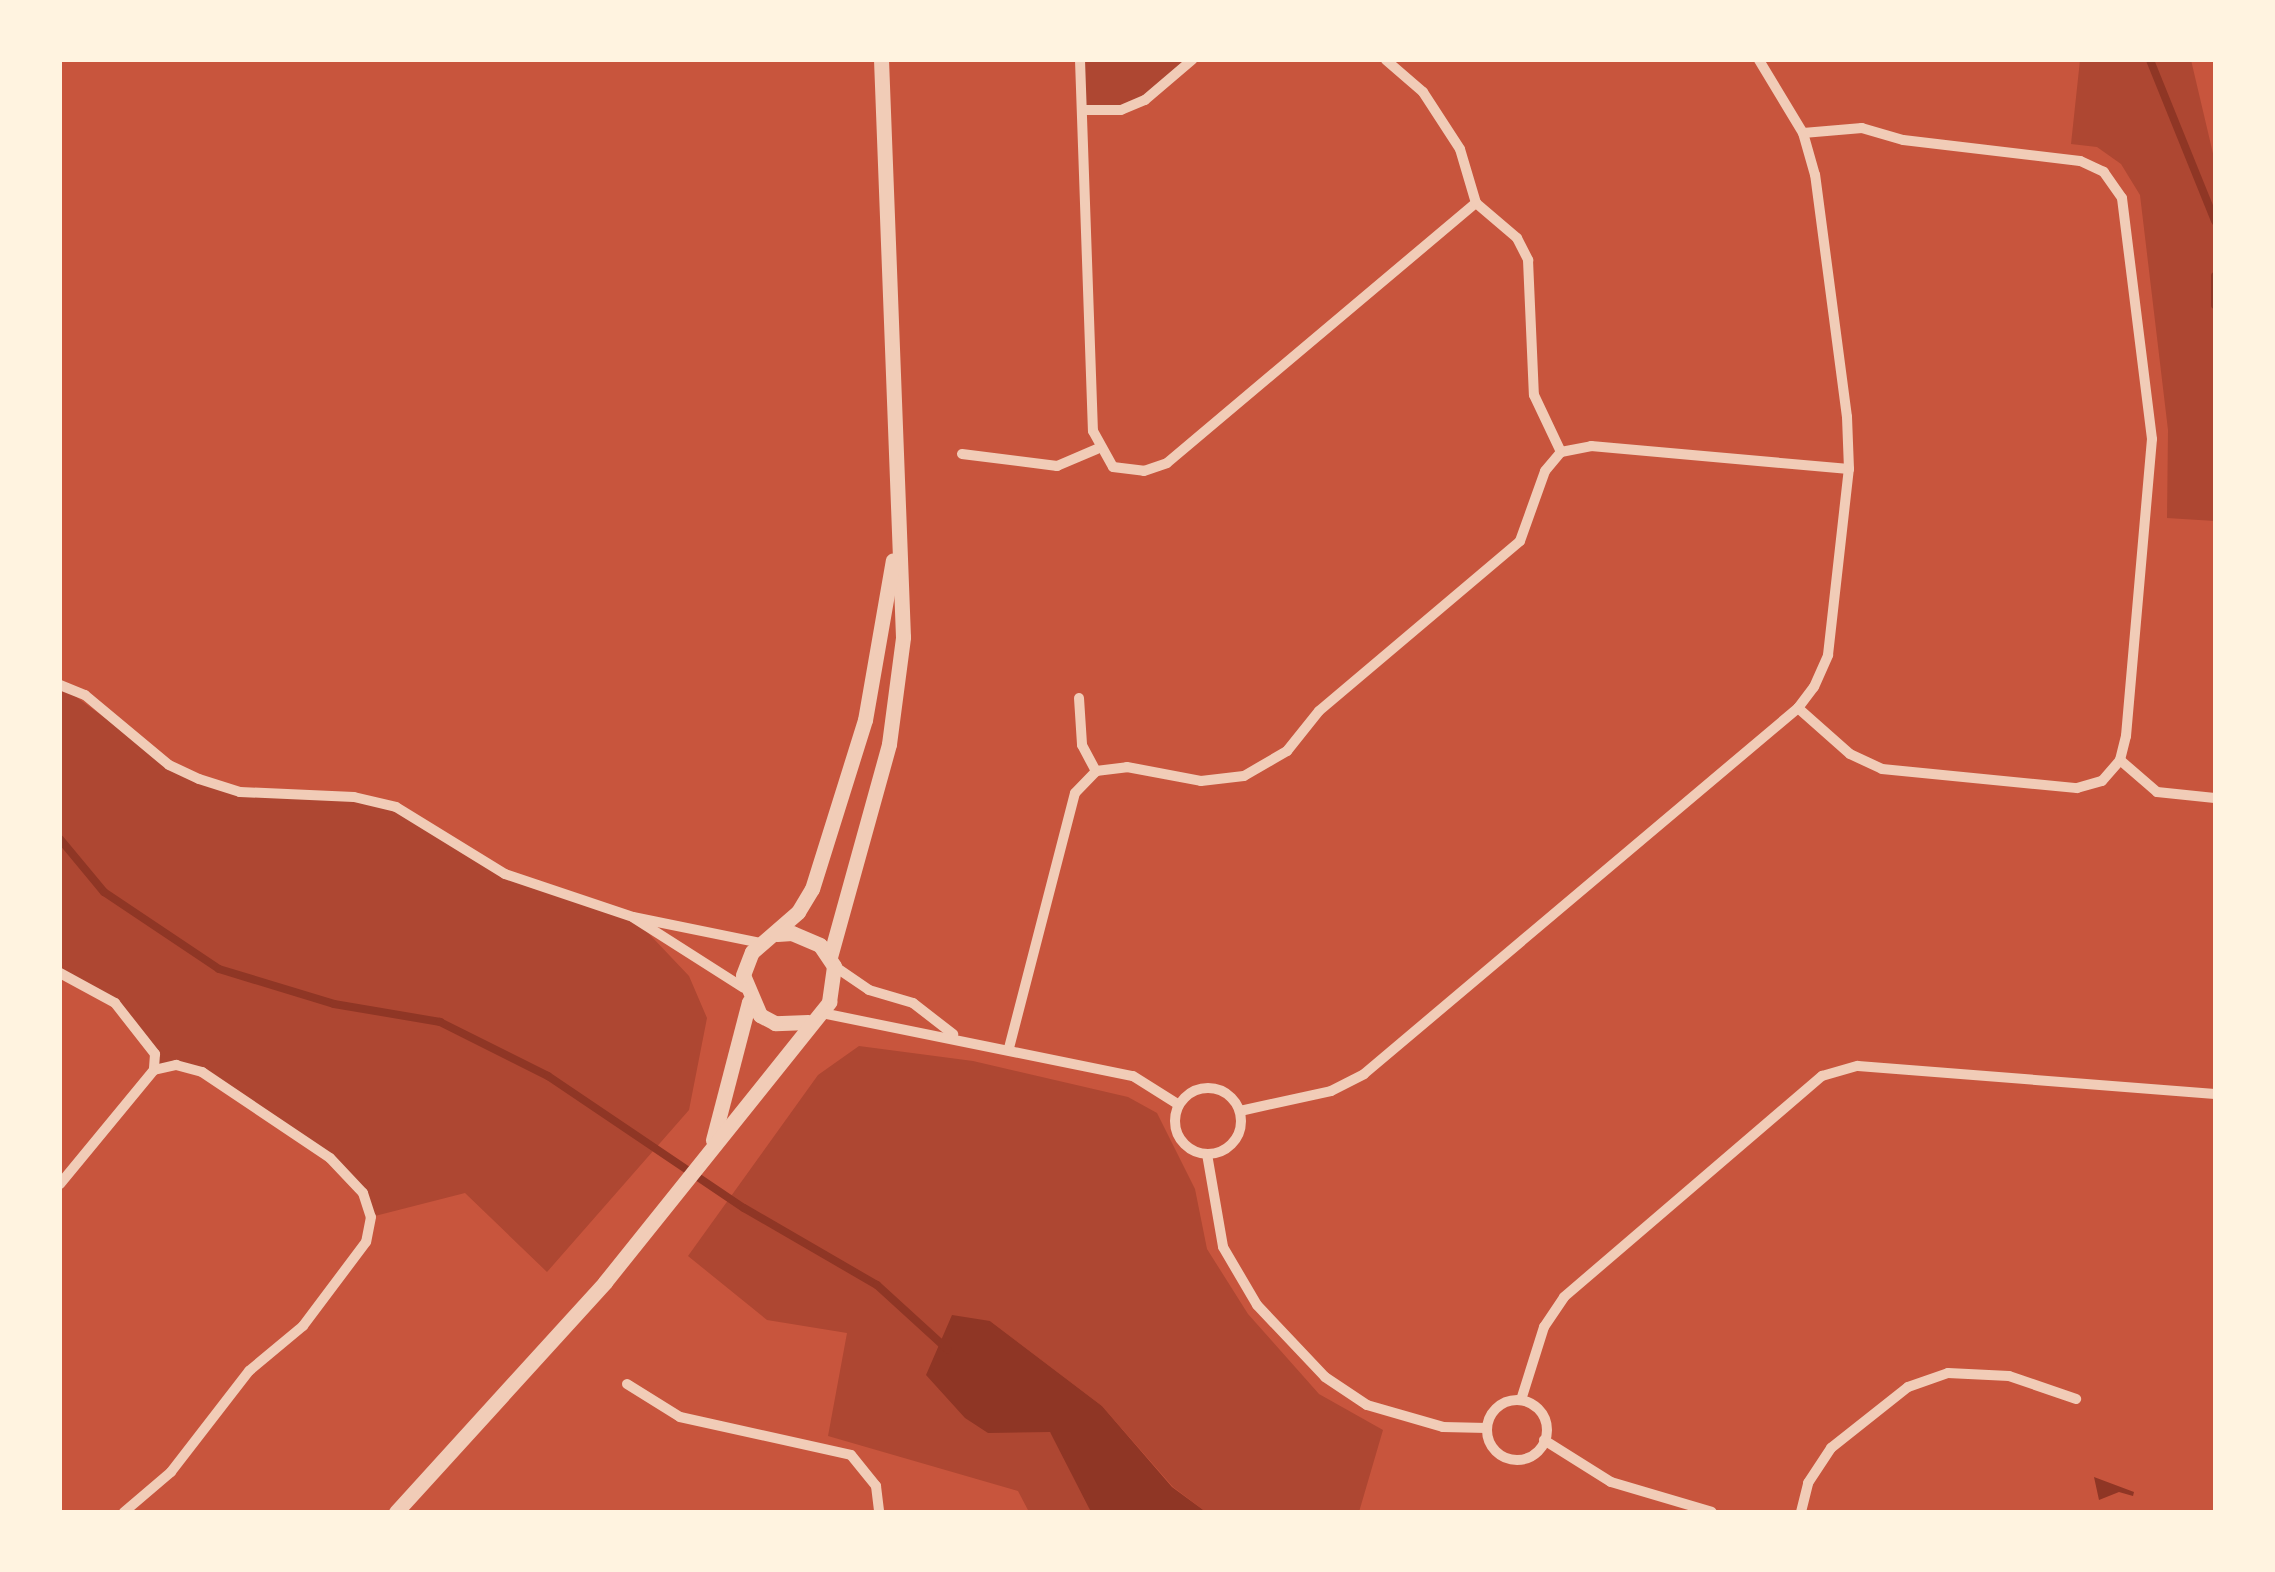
<!DOCTYPE html>
<html>
<head>
<meta charset="utf-8">
<style>
  body { margin:0 }
  #map { position:relative; width:2275px; height:1572px; overflow:hidden; background:#c8553d; font-family:"Crimson Pro",serif }
  div>[style] { position:absolute }
  .green>* { inset:0; background:#ae4732 }
  .water>* { inset:0; background:#8f3625 }
  .stream>* { height:8px; margin:-4px; padding:0 4px; transform-origin:4px; border-radius:4px; background:#8f3625 }
  .minor>* { height:10px; margin:-5px; padding:0 5px; transform-origin:5px; border-radius:5px; background:#f1ccb7 }
  .minor>.ring { margin:-5px; padding:0; box-sizing:content-box; background:none; border:10px solid #f1ccb7; border-radius:50% }
  .tertiary>* { height:15px; margin:-7.5px; padding:0 7.5px; transform-origin:7.5px; border-radius:7.5px; background:#f1ccb7 }
  span { translate:-50% -50%; white-space:nowrap; text-align:center; line-height:1.15; -webkit-text-stroke:10px #fff3e0; paint-order:stroke }
  .frame { position:absolute; inset:0; border:62px solid #fff3e0; pointer-events:none }
</style>
</head>
<body>
<div id="map">
  <div class="green">
    <div style="clip-path:polygon(1080px 60px,1192px 60px,1145px 100px,1121px 109px,1082px 110px)"></div>
    <div style="clip-path:polygon(2080px 60px,2191px 60px,2215px 162px,2215px 521px,2167px 518px,2168px 430px,2140px 195px,2121px 164px,2097px 147px,2071px 144px)"></div>
    <div style="clip-path:polygon(60px 685px,169px 765px,240px 792px,354px 797px,396px 807px,505px 874px,633px 917px,689px 976px,707px 1018px,689px 1110px,547px 1272px,465px 1193px,371px 1217px,363px 1193px,330px 1158px,202px 1072px,176px 1065px,154px 1070px,155px 1054px,115px 1003px,60px 973px)"></div>
    <div style="clip-path:polygon(859px 1046px,973px 1061px,1128px 1097px,1157px 1113px,1195px 1189px,1207px 1249px,1248px 1314px,1319px 1394px,1383px 1430px,1359px 1512px,1206px 1512px,1173px 1487px,1102px 1406px,990px 1321px,1038px 1430px,1050px 1432px,1064px 1448px,1091px 1512px,1029px 1512px,1018px 1491px,828px 1436px,847px 1333px,767px 1320px,688px 1256px,818px 1075px)"></div>
  </div>
  <div class="water">
    <div style="clip-path:polygon(952px 1315px,990px 1321px,1102px 1406px,1172px 1487px,1206px 1512px,1091px 1512px,1050px 1432px,988px 1433px,965px 1418px,926px 1375px)"></div>
    <div style="clip-path:polygon(2094px 1477px,2134px 1492px,2133px 1496px,2119px 1492px,2099px 1500px)"></div>
  </div>
  <div class="stream">
    <div style="left:2150px;top:60px;width:174px;rotate:68deg"></div>
    <div style="left:2215px;top:276px;width:29px;rotate:90deg"></div>
    <div style="left:60px;top:839px;width:69px;rotate:50.3deg"></div>
    <div style="left:104px;top:892px;width:138px;rotate:33.8deg"></div>
    <div style="left:219px;top:969px;width:120px;rotate:16.9deg"></div>
    <div style="left:334px;top:1004px;width:108px;rotate:9.6deg"></div>
    <div style="left:440px;top:1022px;width:121px;rotate:26.6deg"></div>
    <div style="left:548px;top:1076px;width:236px;rotate:34deg"></div>
    <div style="left:744px;top:1208px;width:154px;rotate:30.1deg"></div>
    <div style="left:877px;top:1285px;width:95px;rotate:42.4deg"></div>
  </div>
  <div class="minor">
    <div style="left:1080px;top:60px;width:371px;rotate:88deg"></div>
    <div style="left:1093px;top:431px;width:41px;rotate:60.9deg"></div>
    <div style="left:1113px;top:467px;width:31px;rotate:7deg"></div>
    <div style="left:1144px;top:471px;width:24px;rotate:-19deg"></div>
    <div style="left:1167px;top:463px;width:404px;rotate:-40.1deg"></div>
    <div style="left:1476px;top:203px;width:56px;rotate:-106.5deg"></div>
    <div style="left:1460px;top:149px;width:68px;rotate:-123deg"></div>
    <div style="left:1423px;top:92px;width:49px;rotate:-139.1deg"></div>
    <div style="left:1082px;top:110px;width:39px"></div>
    <div style="left:1121px;top:110px;width:26px;rotate:-23deg"></div>
    <div style="left:1145px;top:100px;width:62px;rotate:-40.4deg"></div>
    <div style="left:1476px;top:203px;width:54px;rotate:40.5deg"></div>
    <div style="left:1517px;top:238px;width:25px;rotate:63deg"></div>
    <div style="left:1528px;top:260px;width:135px;rotate:87.5deg"></div>
    <div style="left:1534px;top:395px;width:63px;rotate:64.7deg"></div>
    <div style="left:962px;top:454px;width:96px;rotate:7.2deg"></div>
    <div style="left:1057px;top:466px;width:43px;rotate:-23deg"></div>
    <div style="left:60px;top:685px;width:27px;rotate:22deg"></div>
    <div style="left:85px;top:695px;width:109px;rotate:39.8deg"></div>
    <div style="left:169px;top:765px;width:33px;rotate:25deg"></div>
    <div style="left:199px;top:779px;width:43px;rotate:17.6deg"></div>
    <div style="left:240px;top:792px;width:114px;rotate:2.5deg"></div>
    <div style="left:354px;top:797px;width:43px;rotate:13.4deg"></div>
    <div style="left:396px;top:807px;width:128px;rotate:31.6deg"></div>
    <div style="left:505px;top:874px;width:135px;rotate:18.6deg"></div>
    <div style="left:633px;top:917px;width:131px;rotate:11.5deg"></div>
    <div style="left:1079px;top:698px;width:47px;rotate:86.3deg"></div>
    <div style="left:1082px;top:745px;width:30px;rotate:62deg"></div>
    <div style="left:1798px;top:708px;width:69px;rotate:41.5deg"></div>
    <div style="left:1850px;top:754px;width:35px;rotate:25deg"></div>
    <div style="left:1882px;top:769px;width:196px;rotate:5.6deg"></div>
    <div style="left:2077px;top:788px;width:26px;rotate:-16deg"></div>
    <div style="left:2102px;top:781px;width:28px;rotate:-49deg"></div>
    <div style="left:2120px;top:760px;width:25px;rotate:-76deg"></div>
    <div style="left:2126px;top:736px;width:298px;rotate:-85deg"></div>
    <div style="left:2152px;top:439px;width:243px;rotate:-97.1deg"></div>
    <div style="left:2122px;top:198px;width:32px;rotate:-125deg"></div>
    <div style="left:2104px;top:172px;width:26px;rotate:-155deg"></div>
    <div style="left:2080px;top:161px;width:178px;rotate:-173.2deg"></div>
    <div style="left:1903px;top:140px;width:43px;rotate:-163.7deg"></div>
    <div style="left:1862px;top:128px;width:59px;rotate:175.2deg"></div>
    <div style="left:2120px;top:760px;width:49px;rotate:40.9deg"></div>
    <div style="left:2157px;top:792px;width:58px;rotate:5.9deg"></div>
    <div style="left:634px;top:918px;width:130px;rotate:32.5deg"></div>
    <div style="left:834px;top:966px;width:42px;rotate:34.4deg"></div>
    <div style="left:869px;top:990px;width:46px;rotate:16.5deg"></div>
    <div style="left:913px;top:1003px;width:51px;rotate:37.8deg"></div>
    <div style="left:60px;top:973px;width:63px;rotate:28.6deg"></div>
    <div style="left:115px;top:1003px;width:65px;rotate:51.9deg"></div>
    <div style="left:155px;top:1054px;width:16px;rotate:94deg"></div>
    <div style="left:822px;top:1013px;width:317px;rotate:11.5deg"></div>
    <div style="left:1133px;top:1076px;width:54px;rotate:32.2deg"></div>
    <div style="left:1009px;top:1048px;width:263px;rotate:-75.5deg"></div>
    <div style="left:1075px;top:793px;width:30px;rotate:-46deg"></div>
    <div style="left:1096px;top:771px;width:31px;rotate:-7deg"></div>
    <div style="left:1127px;top:767px;width:75px;rotate:10.7deg"></div>
    <div style="left:1201px;top:781px;width:43px;rotate:-6.6deg"></div>
    <div style="left:1244px;top:776px;width:50px;rotate:-30.2deg"></div>
    <div style="left:1287px;top:751px;width:51px;rotate:-51.3deg"></div>
    <div style="left:1319px;top:711px;width:263px;rotate:-40.2deg"></div>
    <div style="left:1520px;top:541px;width:74px;rotate:-70.3deg"></div>
    <div style="left:1545px;top:471px;width:25px;rotate:-50deg"></div>
    <div style="left:1561px;top:452px;width:31px;rotate:-11deg"></div>
    <div style="left:1591px;top:446px;width:259px;rotate:5.1deg"></div>
    <div class="ring" style="left:1175px;top:1088px;width:56px;height:56px"></div>
    <div style="left:1240px;top:1111px;width:93px;rotate:-12.4deg"></div>
    <div style="left:1331px;top:1091px;width:37px;rotate:-27deg"></div>
    <div style="left:1364px;top:1074px;width:568px;rotate:-40.14deg"></div>
    <div style="left:1798px;top:708px;width:26px;rotate:-53deg"></div>
    <div style="left:1814px;top:687px;width:35px;rotate:-66deg"></div>
    <div style="left:1828px;top:655px;width:187px;rotate:-83.6deg"></div>
    <div style="left:1849px;top:469px;width:52px;rotate:-92.2deg"></div>
    <div style="left:1847px;top:417px;width:244px;rotate:-97.5deg"></div>
    <div style="left:1815px;top:175px;width:44px;rotate:-105.9deg"></div>
    <div style="left:1803px;top:133px;width:85px;rotate:-121.1deg"></div>
    <div style="left:1207px;top:1154px;width:94px;rotate:80.2deg"></div>
    <div style="left:1223px;top:1247px;width:67px;rotate:59.6deg"></div>
    <div style="left:1257px;top:1305px;width:99px;rotate:46.6deg"></div>
    <div style="left:1325px;top:1377px;width:50px;rotate:33.7deg"></div>
    <div style="left:1367px;top:1405px;width:79px;rotate:16.1deg"></div>
    <div style="left:1443px;top:1427px;width:44px;rotate:1.3deg"></div>
    <div style="left:60px;top:1184px;width:148px;rotate:-50.5deg"></div>
    <div style="left:154px;top:1070px;width:23px;rotate:-13deg"></div>
    <div style="left:176px;top:1065px;width:27px;rotate:15deg"></div>
    <div style="left:202px;top:1072px;width:154px;rotate:33.9deg"></div>
    <div style="left:330px;top:1158px;width:48px;rotate:46.7deg"></div>
    <div style="left:363px;top:1193px;width:25px;rotate:72deg"></div>
    <div style="left:371px;top:1217px;width:25px;rotate:101deg"></div>
    <div style="left:366px;top:1242px;width:105px;rotate:126.9deg"></div>
    <div style="left:303px;top:1326px;width:70px;rotate:140.2deg"></div>
    <div style="left:249px;top:1371px;width:128px;rotate:127.7deg"></div>
    <div style="left:171px;top:1472px;width:62px;rotate:139.6deg"></div>
    <div style="left:627px;top:1384px;width:62px;rotate:31.9deg"></div>
    <div style="left:680px;top:1417px;width:175px;rotate:12.5deg"></div>
    <div style="left:851px;top:1455px;width:40px;rotate:51deg"></div>
    <div style="left:876px;top:1486px;width:26px;rotate:83deg"></div>
    <div style="left:1521px;top:1400px;width:77px;rotate:-72.5deg"></div>
    <div style="left:1544px;top:1327px;width:36px;rotate:-56deg"></div>
    <div style="left:1564px;top:1297px;width:340px;rotate:-40.6deg"></div>
    <div style="left:1822px;top:1076px;width:37px;rotate:-16deg"></div>
    <div style="left:1858px;top:1066px;width:358px;rotate:4.5deg"></div>
    <div class="ring" style="left:1487px;top:1400px;width:50px;height:50px"></div>
    <div style="left:1544px;top:1440px;width:79px;rotate:32.1deg"></div>
    <div style="left:1611px;top:1482px;width:105px;rotate:16.5deg"></div>
    <div style="left:1801px;top:1512px;width:30px;rotate:-76deg"></div>
    <div style="left:1808px;top:1483px;width:42px;rotate:-56.7deg"></div>
    <div style="left:1831px;top:1448px;width:98px;rotate:-38.4deg"></div>
    <div style="left:1908px;top:1387px;width:42px;rotate:-19.3deg"></div>
    <div style="left:1948px;top:1373px;width:61px;rotate:2.8deg"></div>
    <div style="left:2009px;top:1376px;width:71px;rotate:18.9deg"></div>
  </div>
  <div class="tertiary">
    <div style="left:830px;top:957px;width:221px;rotate:-74.5deg"></div>
    <div style="left:889px;top:744px;width:108px;rotate:-82.5deg"></div>
    <div style="left:903px;top:637px;width:577px;rotate:-92.18deg"></div>
    <div style="left:808px;top:1022px;width:33px;rotate:178deg"></div>
    <div style="left:775px;top:1023px;width:17px;rotate:-152deg"></div>
    <div style="left:760px;top:1015px;width:43px;rotate:-113deg"></div>
    <div style="left:743px;top:975px;width:25px;rotate:-69deg"></div>
    <div style="left:752px;top:952px;width:61px;rotate:-41deg"></div>
    <div style="left:798px;top:912px;width:27px;rotate:-59deg"></div>
    <div style="left:812px;top:889px;width:177px;rotate:-72.6deg"></div>
    <div style="left:865px;top:720px;width:162px;rotate:-80.1deg"></div>
    <div style="left:713px;top:1140px;width:143px;rotate:-75.4deg"></div>
    <div style="left:396px;top:1512px;width:311px;rotate:-47.7deg"></div>
    <div style="left:605px;top:1282px;width:359px;rotate:-51.3deg"></div>
    <div style="left:829px;top:1002px;width:36px;rotate:-82deg"></div>
    <div style="left:834px;top:966px;width:25px;rotate:-124deg"></div>
    <div style="left:820px;top:945px;width:30px;rotate:-157deg"></div>
    <div style="left:792px;top:933px;width:15px;rotate:176deg"></div>
  </div>
  <div class="frame"></div>
</div>
</body>
</html>
